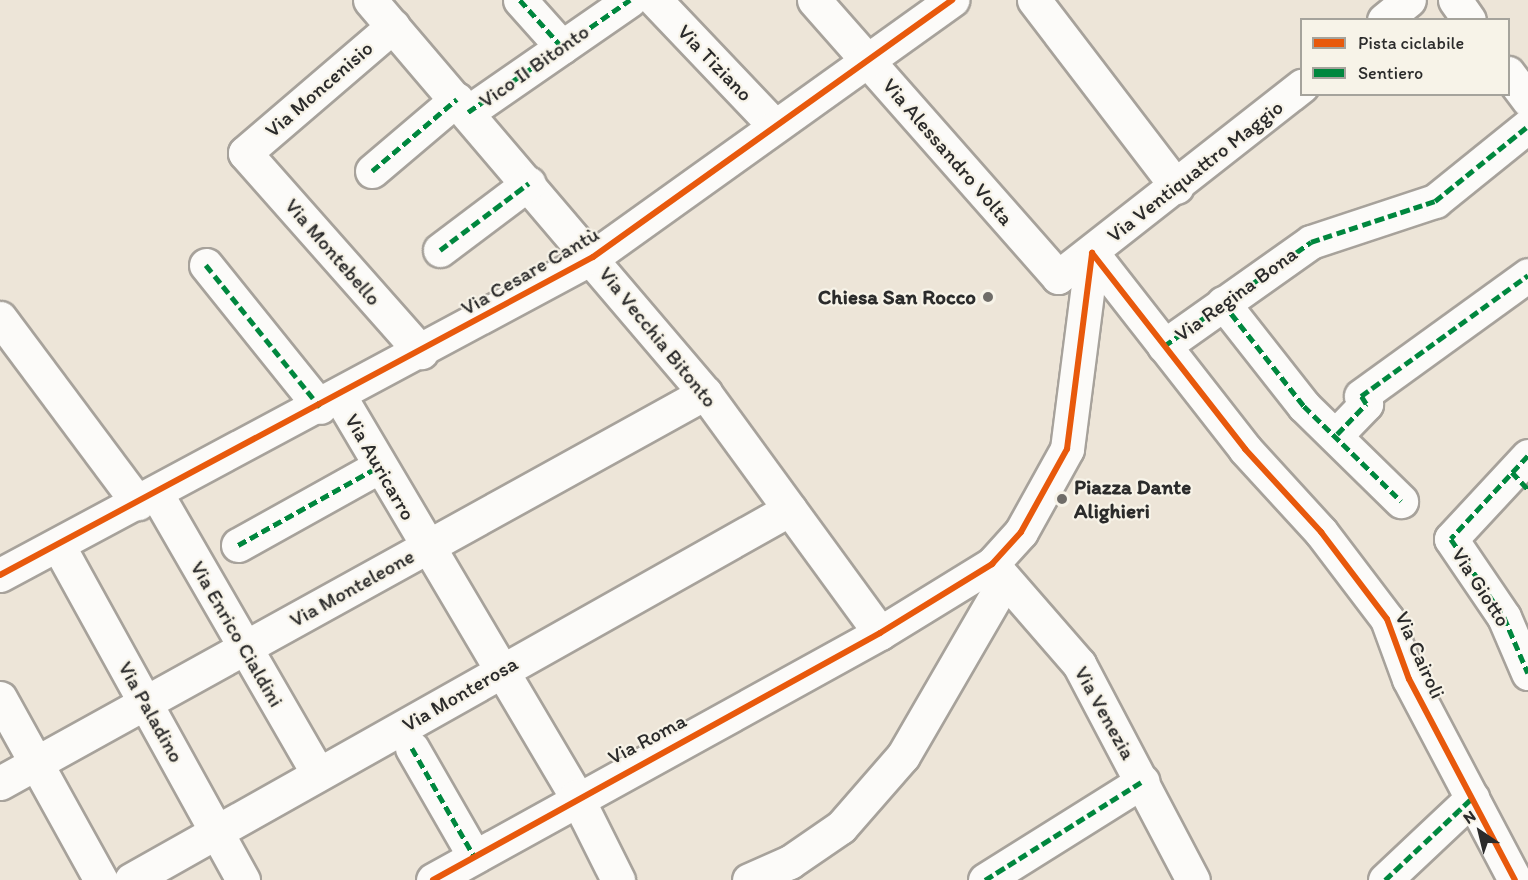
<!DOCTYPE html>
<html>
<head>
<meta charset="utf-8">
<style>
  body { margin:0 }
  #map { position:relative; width:1528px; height:880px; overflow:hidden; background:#ede5d8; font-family:Itim,sans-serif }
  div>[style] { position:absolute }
  .roads { filter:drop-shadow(2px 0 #a7a29b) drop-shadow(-2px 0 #a7a29b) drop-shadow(0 2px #a7a29b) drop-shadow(0 -2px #a7a29b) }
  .minor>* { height:33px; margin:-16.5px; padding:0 16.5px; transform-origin:16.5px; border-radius:16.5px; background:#fcfbf9 }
  .quiet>* { height:4.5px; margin-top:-2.25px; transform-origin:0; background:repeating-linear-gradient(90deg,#00873e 0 9px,transparent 0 13.5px) }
  .cycleway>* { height:6px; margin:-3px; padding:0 3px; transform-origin:3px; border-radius:3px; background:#e8590c }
  .dots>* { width:16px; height:16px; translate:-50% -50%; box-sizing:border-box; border:3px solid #f7f3e8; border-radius:50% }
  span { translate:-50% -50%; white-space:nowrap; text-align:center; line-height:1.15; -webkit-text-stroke:4.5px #f7f3e8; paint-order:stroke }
  .street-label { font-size:21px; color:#2b2b2b }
  .poi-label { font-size:21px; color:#2b2b2b; font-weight:700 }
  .right { translate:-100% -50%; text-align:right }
  .left { translate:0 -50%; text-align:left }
  .legend { position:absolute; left:1300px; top:18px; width:210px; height:78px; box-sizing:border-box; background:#f7f3e8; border:2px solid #a5a39c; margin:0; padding:8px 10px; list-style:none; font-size:18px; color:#2b2b2b }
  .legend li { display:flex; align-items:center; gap:12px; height:30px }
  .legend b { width:30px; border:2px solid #a5a39c }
  .north { position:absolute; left:1450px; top:802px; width:60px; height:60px; -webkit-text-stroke:4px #f7f3e8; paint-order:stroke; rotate:325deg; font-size:16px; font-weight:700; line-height:24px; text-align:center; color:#2b2b2b }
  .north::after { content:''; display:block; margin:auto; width:21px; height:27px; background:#2b2b2b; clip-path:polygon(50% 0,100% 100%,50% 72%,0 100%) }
</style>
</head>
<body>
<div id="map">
  <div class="roads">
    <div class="minor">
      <div style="left:370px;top:0;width:516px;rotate:49.56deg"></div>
      <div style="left:705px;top:393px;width:297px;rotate:53.9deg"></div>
      <div style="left:520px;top:0;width:63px;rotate:48.2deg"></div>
      <div style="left:655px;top:0;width:174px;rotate:46.4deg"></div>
      <div style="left:814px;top:0;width:369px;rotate:48.6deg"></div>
      <div style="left:1058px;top:277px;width:310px;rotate:-38.1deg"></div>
      <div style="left:1034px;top:0;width:235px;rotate:52.6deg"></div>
      <div style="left:1455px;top:0;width:24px;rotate:55deg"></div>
      <div style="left:1384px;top:20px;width:32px;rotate:-39deg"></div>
      <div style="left:393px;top:26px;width:195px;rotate:139.4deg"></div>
      <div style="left:245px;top:153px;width:266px;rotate:48.5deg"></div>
      <div style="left:1508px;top:73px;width:34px;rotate:53deg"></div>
      <div style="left:468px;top:112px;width:197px;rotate:-34.7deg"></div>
      <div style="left:372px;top:171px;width:111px;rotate:-40.3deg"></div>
      <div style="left:440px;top:250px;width:111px;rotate:-37deg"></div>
      <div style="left:206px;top:265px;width:182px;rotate:51.2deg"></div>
      <div style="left:1223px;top:303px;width:131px;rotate:51.8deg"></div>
      <div style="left:1304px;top:406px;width:136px;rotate:44.4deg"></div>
      <div style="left:0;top:318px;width:231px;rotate:53.3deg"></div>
      <div style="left:1164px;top:346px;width:180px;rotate:-35.3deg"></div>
      <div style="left:1311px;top:242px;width:131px;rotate:-18.3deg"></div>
      <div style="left:1435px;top:201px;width:119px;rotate:-38.9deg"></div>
      <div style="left:340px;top:397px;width:464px;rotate:59.4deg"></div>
      <div style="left:576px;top:796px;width:94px;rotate:63.4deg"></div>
      <div style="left:1337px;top:434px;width:42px;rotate:-46deg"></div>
      <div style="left:1366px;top:404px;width:9px;rotate:-122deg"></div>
      <div style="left:1361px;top:396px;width:206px;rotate:-35.9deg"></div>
      <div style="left:1528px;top:456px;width:113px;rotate:132.9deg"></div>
      <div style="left:1451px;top:539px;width:94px;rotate:55.8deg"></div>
      <div style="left:1504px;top:617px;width:61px;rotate:66.8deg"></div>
      <div style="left:156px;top:493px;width:324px;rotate:60deg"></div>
      <div style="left:58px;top:545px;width:383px;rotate:61.1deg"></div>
      <div style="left:238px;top:545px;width:162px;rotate:-29.1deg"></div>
      <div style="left:992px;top:564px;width:133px;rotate:49deg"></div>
      <div style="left:1079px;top:664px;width:244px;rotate:62.2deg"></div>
      <div style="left:0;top:575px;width:673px;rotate:-28.2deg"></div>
      <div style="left:593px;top:257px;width:442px;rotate:-35.6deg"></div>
      <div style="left:0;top:698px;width:208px;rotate:61deg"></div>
      <div style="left:412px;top:748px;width:125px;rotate:60.1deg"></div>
      <div style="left:0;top:783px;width:806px;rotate:-28.95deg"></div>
      <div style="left:131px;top:880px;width:756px;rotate:-29.38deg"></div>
      <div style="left:433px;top:880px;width:511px;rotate:-28.92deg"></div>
      <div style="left:880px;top:633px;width:132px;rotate:-31.6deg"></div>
      <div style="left:992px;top:564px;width:43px;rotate:-47.8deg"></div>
      <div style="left:1021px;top:532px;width:95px;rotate:-61deg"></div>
      <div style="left:1067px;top:449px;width:198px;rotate:-82.7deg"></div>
      <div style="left:1092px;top:253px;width:249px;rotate:52deg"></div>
      <div style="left:1245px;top:449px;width:113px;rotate:47.5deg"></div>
      <div style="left:1321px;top:532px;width:109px;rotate:52.8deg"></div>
      <div style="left:1387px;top:619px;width:64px;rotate:69.9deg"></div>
      <div style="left:1409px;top:679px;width:227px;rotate:62.2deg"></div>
      <div style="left:749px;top:880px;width:45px;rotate:-23.7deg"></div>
      <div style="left:790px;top:862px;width:62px;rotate:-34.5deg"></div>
      <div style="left:841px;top:827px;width:94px;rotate:-48.9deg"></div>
      <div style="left:903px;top:756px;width:203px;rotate:-59.9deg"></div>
      <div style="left:985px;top:880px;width:186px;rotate:-32.1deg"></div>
      <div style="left:1385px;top:880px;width:120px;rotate:-43.3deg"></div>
    </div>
  </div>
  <div class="quiet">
    <div style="left:520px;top:0;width:63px;rotate:48.2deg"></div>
    <div style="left:468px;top:112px;width:197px;rotate:-34.7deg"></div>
    <div style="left:372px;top:171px;width:111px;rotate:-40.3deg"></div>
    <div style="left:440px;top:250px;width:111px;rotate:-37deg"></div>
    <div style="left:206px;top:265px;width:182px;rotate:51.2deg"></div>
    <div style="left:1223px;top:303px;width:131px;rotate:51.8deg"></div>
    <div style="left:1304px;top:406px;width:136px;rotate:44.4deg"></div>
    <div style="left:1164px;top:346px;width:180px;rotate:-35.3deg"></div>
    <div style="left:1311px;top:242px;width:131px;rotate:-18.3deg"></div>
    <div style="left:1435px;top:201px;width:119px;rotate:-38.9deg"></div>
    <div style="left:1337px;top:434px;width:42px;rotate:-46deg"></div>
    <div style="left:1366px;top:404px;width:9px;rotate:-122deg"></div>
    <div style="left:1361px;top:396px;width:206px;rotate:-35.9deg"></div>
    <div style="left:1528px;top:456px;width:113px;rotate:132.9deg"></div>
    <div style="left:1451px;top:539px;width:94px;rotate:55.8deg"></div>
    <div style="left:1504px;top:617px;width:61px;rotate:66.8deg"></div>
    <div style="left:1512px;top:472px;width:23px;rotate:47deg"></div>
    <div style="left:238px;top:545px;width:162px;rotate:-29.1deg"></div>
    <div style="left:412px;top:748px;width:125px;rotate:60.1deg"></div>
    <div style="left:985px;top:880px;width:186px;rotate:-32.1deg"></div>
    <div style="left:1385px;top:880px;width:120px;rotate:-43.3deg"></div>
  </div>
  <div class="cycleway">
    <div style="left:0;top:575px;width:673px;rotate:-28.2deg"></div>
    <div style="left:593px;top:257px;width:442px;rotate:-35.6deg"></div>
    <div style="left:433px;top:880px;width:511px;rotate:-28.92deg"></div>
    <div style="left:880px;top:633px;width:132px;rotate:-31.6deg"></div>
    <div style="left:992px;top:564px;width:43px;rotate:-47.8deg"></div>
    <div style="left:1021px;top:532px;width:95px;rotate:-61deg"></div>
    <div style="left:1067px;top:449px;width:198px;rotate:-82.7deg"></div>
    <div style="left:1092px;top:253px;width:249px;rotate:52deg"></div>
    <div style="left:1245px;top:449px;width:113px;rotate:47.5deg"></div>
    <div style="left:1321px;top:532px;width:109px;rotate:52.8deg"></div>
    <div style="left:1387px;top:619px;width:64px;rotate:69.9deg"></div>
    <div style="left:1409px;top:679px;width:227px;rotate:62.2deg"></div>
  </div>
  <div class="dots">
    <div style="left:988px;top:297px;background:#6f6c68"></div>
    <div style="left:1062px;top:499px;background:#6f6c68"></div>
  </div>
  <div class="street-label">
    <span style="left:715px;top:63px;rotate:46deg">Via Tiziano</span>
    <span style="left:534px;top:66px;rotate:-35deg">Vico II Bitonto</span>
    <span style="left:319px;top:89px;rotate:-41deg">Via Moncenisio</span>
    <span style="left:948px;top:152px;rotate:49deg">Via Alessandro Volta</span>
    <span style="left:1195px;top:171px;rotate:-38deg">Via Ventiquattro Maggio</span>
    <span style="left:333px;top:252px;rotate:49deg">Via Montebello</span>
    <span style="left:530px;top:271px;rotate:-30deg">Via Cesare Cantù</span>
    <span style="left:1236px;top:294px;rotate:-36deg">Via Regina Bona</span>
    <span style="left:658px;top:337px;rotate:51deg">Via Vecchia Bitonto</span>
    <span style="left:380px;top:467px;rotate:60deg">Via Auricarro</span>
    <span style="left:1481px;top:587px;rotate:57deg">Via Giotto</span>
    <span style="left:352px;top:588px;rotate:-29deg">Via Monteleone</span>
    <span style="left:237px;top:634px;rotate:60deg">Via Enrico Cialdini</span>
    <span style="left:1420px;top:655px;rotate:66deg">Via Cairoli</span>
    <span style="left:460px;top:694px;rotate:-30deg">Via Monterosa</span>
    <span style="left:151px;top:712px;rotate:61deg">Via Paladino</span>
    <span style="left:1105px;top:713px;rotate:61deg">Via Venezia</span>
    <span style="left:647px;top:739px;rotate:-28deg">Via Roma</span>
  </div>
  <div class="poi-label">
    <span class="right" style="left:976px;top:297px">Chiesa San Rocco</span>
    <span class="left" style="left:1074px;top:499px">Piazza Dante<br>Alighieri</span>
  </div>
  <ul class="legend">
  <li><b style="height:8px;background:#e8590c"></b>Pista ciclabile</li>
  <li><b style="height:8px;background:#00873e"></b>Sentiero</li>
  </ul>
  <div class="north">N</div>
</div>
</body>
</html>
